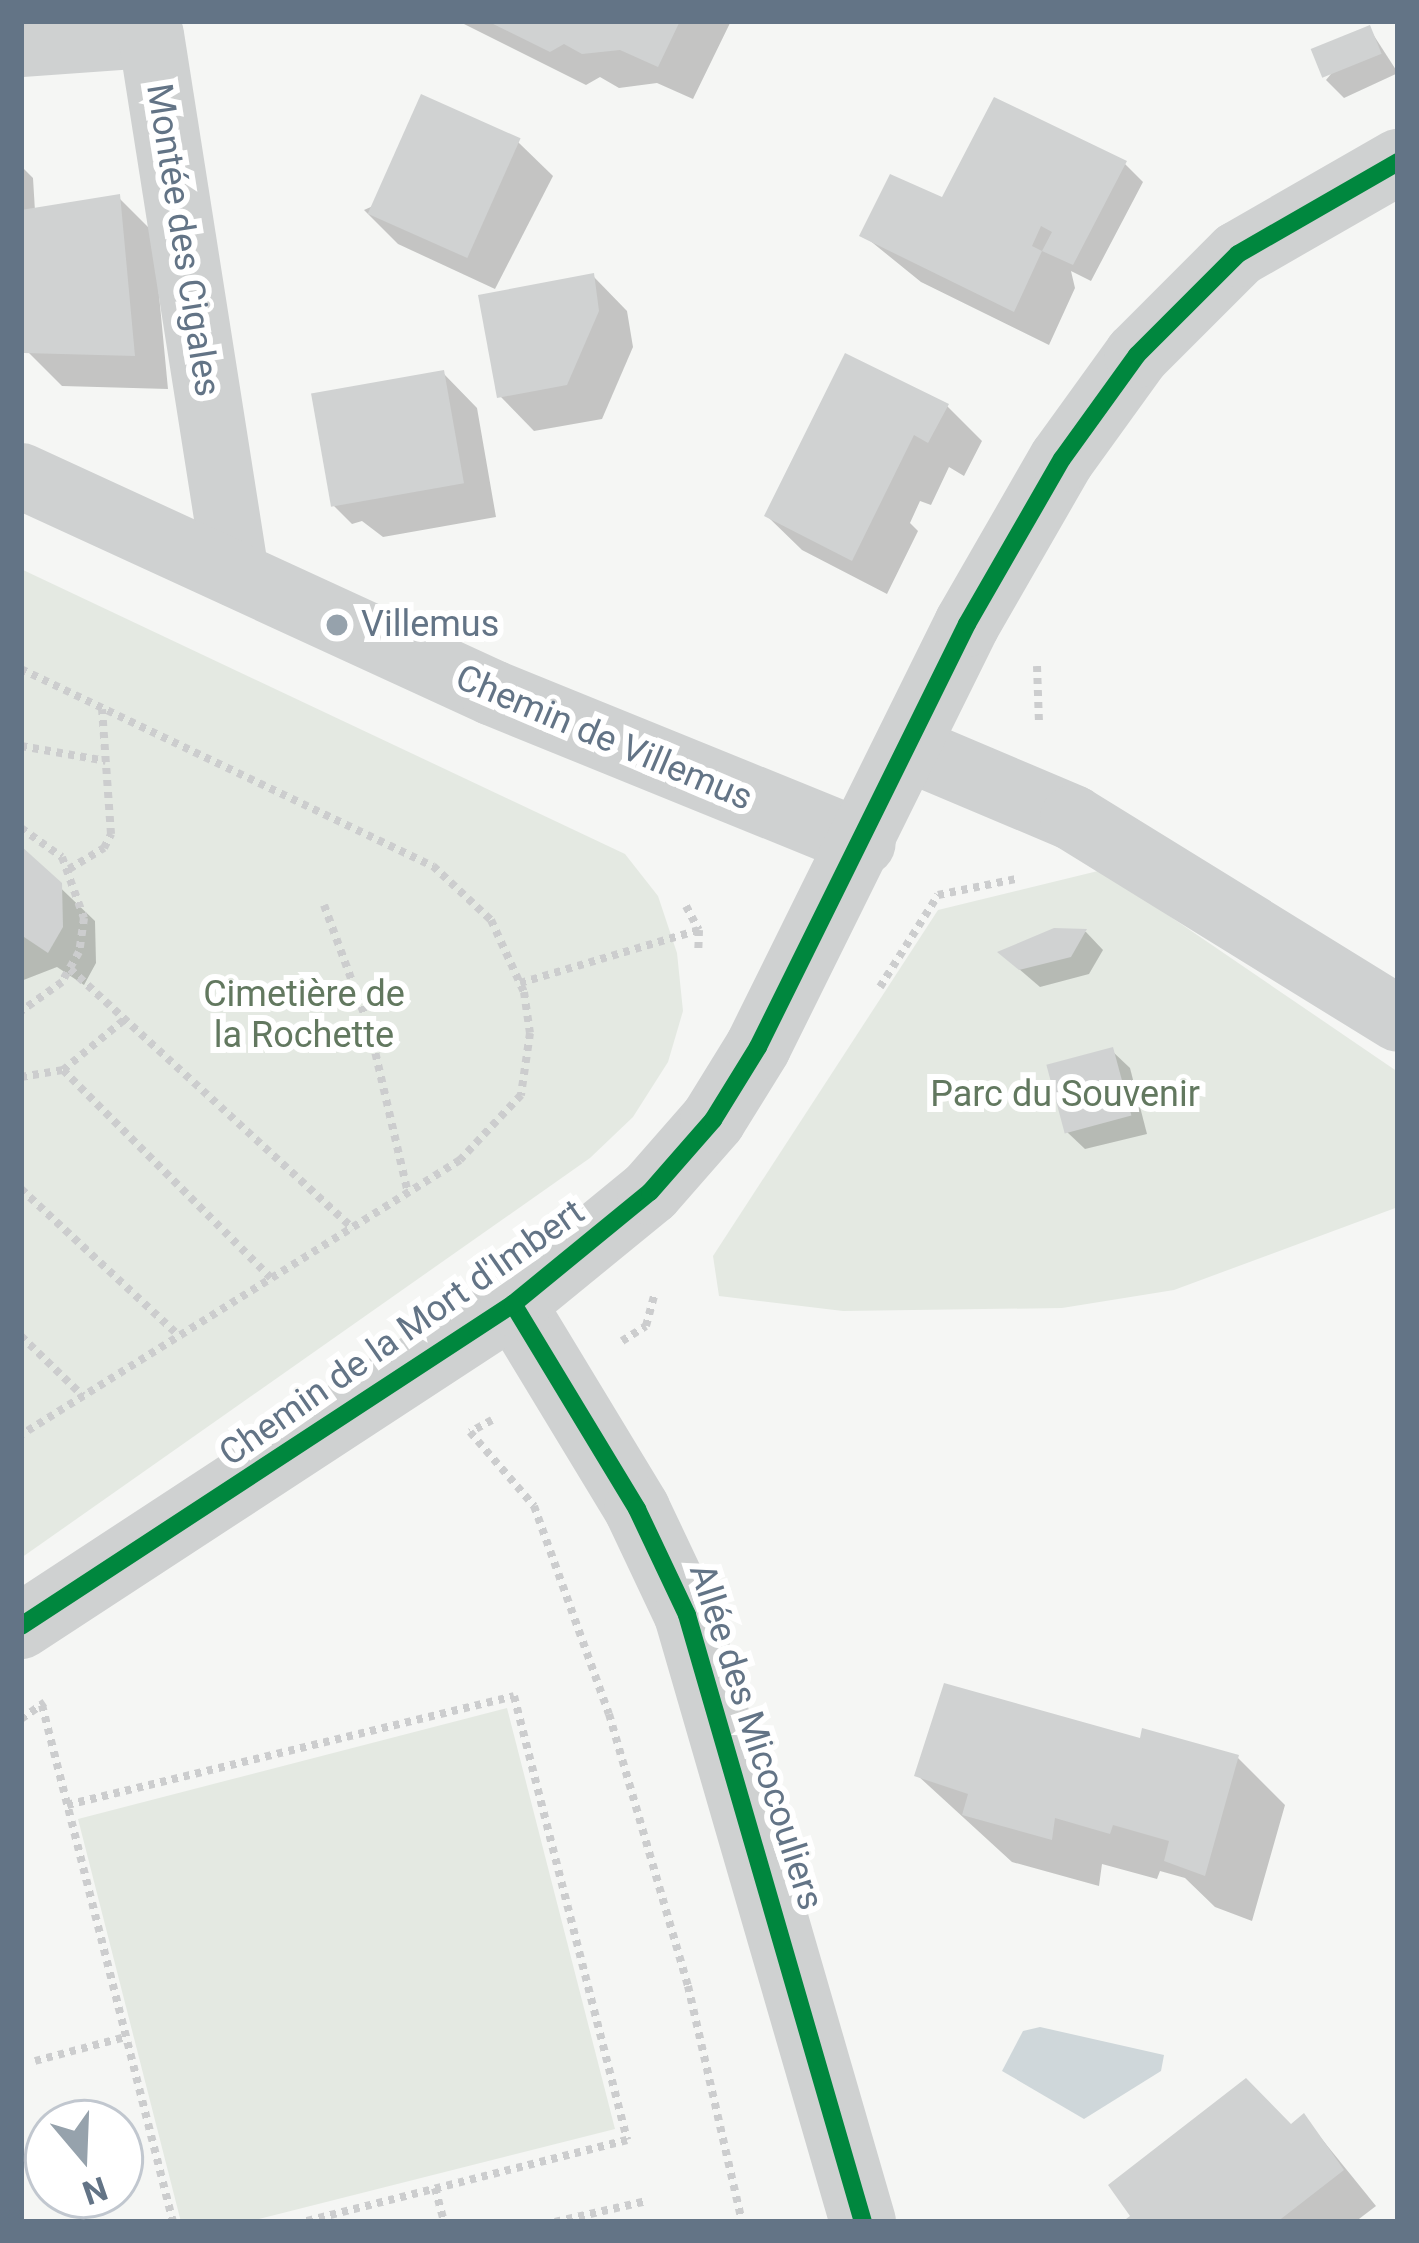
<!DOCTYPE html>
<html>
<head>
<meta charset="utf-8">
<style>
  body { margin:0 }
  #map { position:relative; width:1419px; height:2243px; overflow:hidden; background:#f5f6f4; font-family:Roboto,sans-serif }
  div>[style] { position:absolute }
  .green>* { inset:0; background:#e4e9e2 }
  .water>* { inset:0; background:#cfd7da }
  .shadow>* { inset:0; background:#0003 }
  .building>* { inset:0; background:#d0d2d2; transform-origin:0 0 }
  .path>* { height:8px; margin-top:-4px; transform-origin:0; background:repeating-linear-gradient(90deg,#cccdce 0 6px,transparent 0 12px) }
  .minor>* { height:66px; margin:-33px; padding:0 33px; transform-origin:33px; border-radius:33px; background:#cfd1d1 }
  .tertiary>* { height:66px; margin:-33px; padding:0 33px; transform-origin:33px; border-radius:33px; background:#cfd1d1 }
  .cycleway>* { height:18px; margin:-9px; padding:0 9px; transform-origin:9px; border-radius:9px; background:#00873e }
  .dots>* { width:33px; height:33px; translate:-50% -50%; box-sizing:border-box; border:6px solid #fff; border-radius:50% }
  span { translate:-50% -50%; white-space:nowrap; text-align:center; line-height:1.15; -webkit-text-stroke:12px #fff; paint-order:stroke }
  .street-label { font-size:36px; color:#637486 }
  .poi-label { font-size:36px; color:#637486 }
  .left { translate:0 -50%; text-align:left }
  .park-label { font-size:36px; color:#62785f }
  .frame { position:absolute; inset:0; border:24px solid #637486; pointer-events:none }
  .north { position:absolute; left:24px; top:2099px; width:120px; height:120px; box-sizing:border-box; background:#fff; border:3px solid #c1c7cf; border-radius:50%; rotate:161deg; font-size:33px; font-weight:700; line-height:48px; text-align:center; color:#637486 }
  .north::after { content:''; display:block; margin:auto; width:42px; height:54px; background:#96a2ac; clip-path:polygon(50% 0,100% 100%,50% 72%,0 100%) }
</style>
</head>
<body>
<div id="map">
  <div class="green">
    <div style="clip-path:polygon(21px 569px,625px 854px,658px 896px,677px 953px,683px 1011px,668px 1062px,633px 1117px,590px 1158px,21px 1558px)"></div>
    <div style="clip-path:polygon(1102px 870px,1398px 1072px,1398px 1207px,1174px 1290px,1062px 1308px,843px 1311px,719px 1296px,713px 1256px,938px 910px)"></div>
    <div style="clip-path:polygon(507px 1708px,615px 2129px,247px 2222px,181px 2222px,78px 1819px)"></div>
  </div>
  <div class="water">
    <div style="clip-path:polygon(1040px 2027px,1164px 2055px,1161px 2071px,1084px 2119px,1002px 2071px,1023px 2031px)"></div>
  </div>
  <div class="shadow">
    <div style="clip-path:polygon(458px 21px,731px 21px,693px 99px,657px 83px,619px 88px,600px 77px,586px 85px)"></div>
    <div style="clip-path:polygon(1369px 28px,1398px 73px,1344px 98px,1326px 80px)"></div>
    <div style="clip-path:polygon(518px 142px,553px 176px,495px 289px,398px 244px,364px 210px)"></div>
    <div style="clip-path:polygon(1125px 164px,1143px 182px,1091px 281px,1071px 271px,1075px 288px,1049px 345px,921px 282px,863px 235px,943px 201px)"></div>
    <div style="clip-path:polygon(21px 166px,33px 178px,35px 211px,119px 198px,153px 232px,168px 389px,62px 386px,27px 351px)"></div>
    <div style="clip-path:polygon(593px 276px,627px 311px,633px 347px,602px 419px,534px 431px,500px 396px)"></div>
    <div style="clip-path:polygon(443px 373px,477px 408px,496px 517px,383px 537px,362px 521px,352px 524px,334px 506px)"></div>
    <div style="clip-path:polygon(947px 406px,982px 441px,964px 476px,949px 467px,931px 505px,920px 501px,910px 523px,918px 531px,887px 594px,802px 550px,767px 516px)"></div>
    <div style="clip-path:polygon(21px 850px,95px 921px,96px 963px,84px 985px,57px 967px,21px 981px)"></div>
    <div style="clip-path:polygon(1054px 931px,1086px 932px,1103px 950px,1089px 974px,1040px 987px,1019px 969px)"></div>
    <div style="clip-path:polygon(1112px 1051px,1130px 1068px,1147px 1134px,1085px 1149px,1067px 1132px)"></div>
    <div style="clip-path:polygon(1142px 1742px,1238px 1758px,1285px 1805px,1252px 1921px,1215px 1907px,1185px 1878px,1160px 1871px,1157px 1879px,1102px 1864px,1099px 1886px,1012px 1862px,917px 1775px)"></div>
    <div style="clip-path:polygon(1304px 2117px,1376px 2206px,1355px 2222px,1127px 2222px)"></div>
  </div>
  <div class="building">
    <div style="clip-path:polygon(487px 21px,680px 21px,658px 67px,620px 50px,582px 54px,564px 44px,550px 52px)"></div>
    <div style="left:1370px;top:25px;width:31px;height:64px;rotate:68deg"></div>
    <div style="left:421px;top:94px;width:109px;height:131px;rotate:24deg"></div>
    <div style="clip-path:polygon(evenodd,994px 97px,1127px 161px,1073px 265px,1042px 251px,1014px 312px,859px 236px,890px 174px,942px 197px,994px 97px,1041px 226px,1052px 232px,1042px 251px,1032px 246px,1041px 226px)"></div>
    <div style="clip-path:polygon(120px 194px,135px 356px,24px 353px,21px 210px)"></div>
    <div style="clip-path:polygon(594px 273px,599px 311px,567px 385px,497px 398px,478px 295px)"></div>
    <div style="clip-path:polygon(845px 353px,949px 404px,928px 443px,914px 435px,852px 561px,764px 516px)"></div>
    <div style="left:444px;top:370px;width:115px;height:135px;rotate:80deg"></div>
    <div style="clip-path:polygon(21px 846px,62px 883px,63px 927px,48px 953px,21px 935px)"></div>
    <div style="clip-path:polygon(1054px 928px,1087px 929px,1071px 957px,1019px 970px,997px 952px)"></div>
    <div style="left:1113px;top:1047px;width:71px;height:69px;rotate:75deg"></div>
    <div style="clip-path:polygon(944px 1683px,1140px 1738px,1142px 1728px,1239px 1755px,1205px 1876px,1164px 1861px,1169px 1841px,1113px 1825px,1110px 1834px,1055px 1818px,1052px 1840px,962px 1815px,968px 1794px,914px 1776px)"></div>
    <div style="clip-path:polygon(1246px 2078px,1291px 2124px,1304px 2113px,1344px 2170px,1277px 2222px,1122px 2222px,1130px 2216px,1108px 2185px)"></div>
  </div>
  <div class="path">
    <div style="left:1037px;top:666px;width:56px;rotate:88deg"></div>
    <div style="left:21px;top:669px;width:457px;rotate:25.6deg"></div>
    <div style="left:433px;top:866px;width:79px;rotate:43deg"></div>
    <div style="left:491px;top:920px;width:79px;rotate:65.4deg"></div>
    <div style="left:524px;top:992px;width:41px;rotate:81.7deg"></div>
    <div style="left:530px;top:1033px;width:63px;rotate:98.3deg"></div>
    <div style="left:521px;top:1095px;width:89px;rotate:133.2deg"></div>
    <div style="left:460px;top:1160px;width:518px;rotate:147.94deg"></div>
    <div style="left:21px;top:746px;width:86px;rotate:10deg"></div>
    <div style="left:21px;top:828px;width:50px;rotate:35.3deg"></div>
    <div style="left:62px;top:857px;width:65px;rotate:70.2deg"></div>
    <div style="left:84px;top:918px;width:34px;rotate:98deg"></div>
    <div style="left:79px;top:952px;width:34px;rotate:120deg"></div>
    <div style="left:62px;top:982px;width:50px;rotate:144.7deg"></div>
    <div style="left:69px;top:869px;width:41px;rotate:-31deg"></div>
    <div style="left:104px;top:848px;width:16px;rotate:-63deg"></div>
    <div style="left:111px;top:834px;width:125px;rotate:-94.1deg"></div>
    <div style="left:324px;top:905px;width:133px;rotate:69.8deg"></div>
    <div style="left:370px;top:1030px;width:167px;rotate:76.9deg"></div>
    <div style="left:686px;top:906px;width:27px;rotate:62deg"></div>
    <div style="left:699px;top:930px;width:24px;rotate:92deg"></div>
    <div style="left:70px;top:969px;width:384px;rotate:42.5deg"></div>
    <div style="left:520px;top:983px;width:187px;rotate:-16.5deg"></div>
    <div style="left:880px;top:987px;width:109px;rotate:-57.8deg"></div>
    <div style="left:938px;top:895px;width:80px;rotate:-11.6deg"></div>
    <div style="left:63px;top:1070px;width:80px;rotate:-39.4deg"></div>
    <div style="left:21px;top:1077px;width:43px;rotate:-9.5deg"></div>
    <div style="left:63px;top:1070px;width:294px;rotate:45deg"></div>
    <div style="left:21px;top:1189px;width:216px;rotate:42.9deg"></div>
    <div style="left:21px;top:1336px;width:86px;rotate:44.1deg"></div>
    <div style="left:622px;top:1341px;width:28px;rotate:-32deg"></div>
    <div style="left:646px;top:1326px;width:34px;rotate:-75deg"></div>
    <div style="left:492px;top:1420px;width:25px;rotate:151deg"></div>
    <div style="left:470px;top:1432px;width:98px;rotate:49.1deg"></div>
    <div style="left:534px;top:1506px;width:221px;rotate:70.2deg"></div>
    <div style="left:609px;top:1714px;width:283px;rotate:73.8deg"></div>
    <div style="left:688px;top:1986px;width:242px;rotate:77.1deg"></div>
    <div style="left:42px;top:1705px;width:533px;rotate:75.78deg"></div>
    <div style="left:21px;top:1719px;width:29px;rotate:-35deg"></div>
    <div style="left:67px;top:1805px;width:460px;rotate:-13.7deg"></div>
    <div style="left:514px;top:1696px;width:458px;rotate:75.7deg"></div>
    <div style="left:627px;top:2140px;width:333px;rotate:165.8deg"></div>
    <div style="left:35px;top:2061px;width:94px;rotate:-14.8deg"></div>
    <div style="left:435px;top:2188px;width:35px;rotate:75deg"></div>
    <div style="left:555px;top:2222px;width:94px;rotate:-12.9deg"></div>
  </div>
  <div class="minor">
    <div style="left:21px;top:44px;width:130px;rotate:-4deg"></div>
    <div style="left:151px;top:35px;width:546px;rotate:81.04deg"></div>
    <div style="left:21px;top:476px;width:519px;rotate:24.69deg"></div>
    <div style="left:493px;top:693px;width:399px;rotate:22.1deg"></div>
    <div style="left:910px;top:749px;width:177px;rotate:22.9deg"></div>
    <div style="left:1073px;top:818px;width:382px;rotate:31.7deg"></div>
    <div style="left:513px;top:1304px;width:240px;rotate:58.8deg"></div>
    <div style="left:637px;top:1509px;width:117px;rotate:64.7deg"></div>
    <div style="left:687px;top:1615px;width:632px;rotate:73.83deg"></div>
  </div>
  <div class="tertiary">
    <div style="left:21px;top:1626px;width:588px;rotate:-33.2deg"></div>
    <div style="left:513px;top:1304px;width:177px;rotate:-39.3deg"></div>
    <div style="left:650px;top:1192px;width:96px;rotate:-48.8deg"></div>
    <div style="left:713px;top:1120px;width:86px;rotate:-58.3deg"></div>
    <div style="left:758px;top:1047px;width:472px;rotate:-63.7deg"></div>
    <div style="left:967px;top:624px;width:190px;rotate:-60.1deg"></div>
    <div style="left:1062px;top:459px;width:128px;rotate:-54.2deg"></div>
    <div style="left:1137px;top:355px;width:143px;rotate:-45deg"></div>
    <div style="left:1238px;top:254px;width:185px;rotate:-29.9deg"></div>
  </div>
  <div class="cycleway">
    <div style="left:513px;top:1304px;width:240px;rotate:58.8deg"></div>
    <div style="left:637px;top:1509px;width:117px;rotate:64.7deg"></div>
    <div style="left:687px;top:1615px;width:632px;rotate:73.83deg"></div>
    <div style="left:21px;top:1626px;width:588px;rotate:-33.2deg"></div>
    <div style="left:513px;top:1304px;width:177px;rotate:-39.3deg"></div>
    <div style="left:650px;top:1192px;width:96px;rotate:-48.8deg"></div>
    <div style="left:713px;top:1120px;width:86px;rotate:-58.3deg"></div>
    <div style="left:758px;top:1047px;width:472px;rotate:-63.7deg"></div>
    <div style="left:967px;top:624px;width:190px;rotate:-60.1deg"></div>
    <div style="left:1062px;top:459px;width:128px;rotate:-54.2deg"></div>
    <div style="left:1137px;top:355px;width:143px;rotate:-45deg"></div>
    <div style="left:1238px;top:254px;width:185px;rotate:-29.9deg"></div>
  </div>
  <div class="dots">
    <div style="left:337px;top:625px;background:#96a2ac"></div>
  </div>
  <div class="street-label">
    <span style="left:183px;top:240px;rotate:81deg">Montée des Cigales</span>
    <span style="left:604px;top:738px;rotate:23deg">Chemin de Villemus</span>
    <span style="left:402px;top:1333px;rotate:-35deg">Chemin de la Mort d'Imbert</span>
    <span style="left:756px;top:1737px;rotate:72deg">Allée des Micocouliers</span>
  </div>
  <div class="poi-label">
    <span class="left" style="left:361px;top:625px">Villemus</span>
  </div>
  <div class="park-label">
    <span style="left:304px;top:1015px">Cimetière de<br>la Rochette</span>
    <span style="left:1065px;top:1095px">Parc du Souvenir</span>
  </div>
  <div class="frame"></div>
  <div class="north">N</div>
</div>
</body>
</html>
